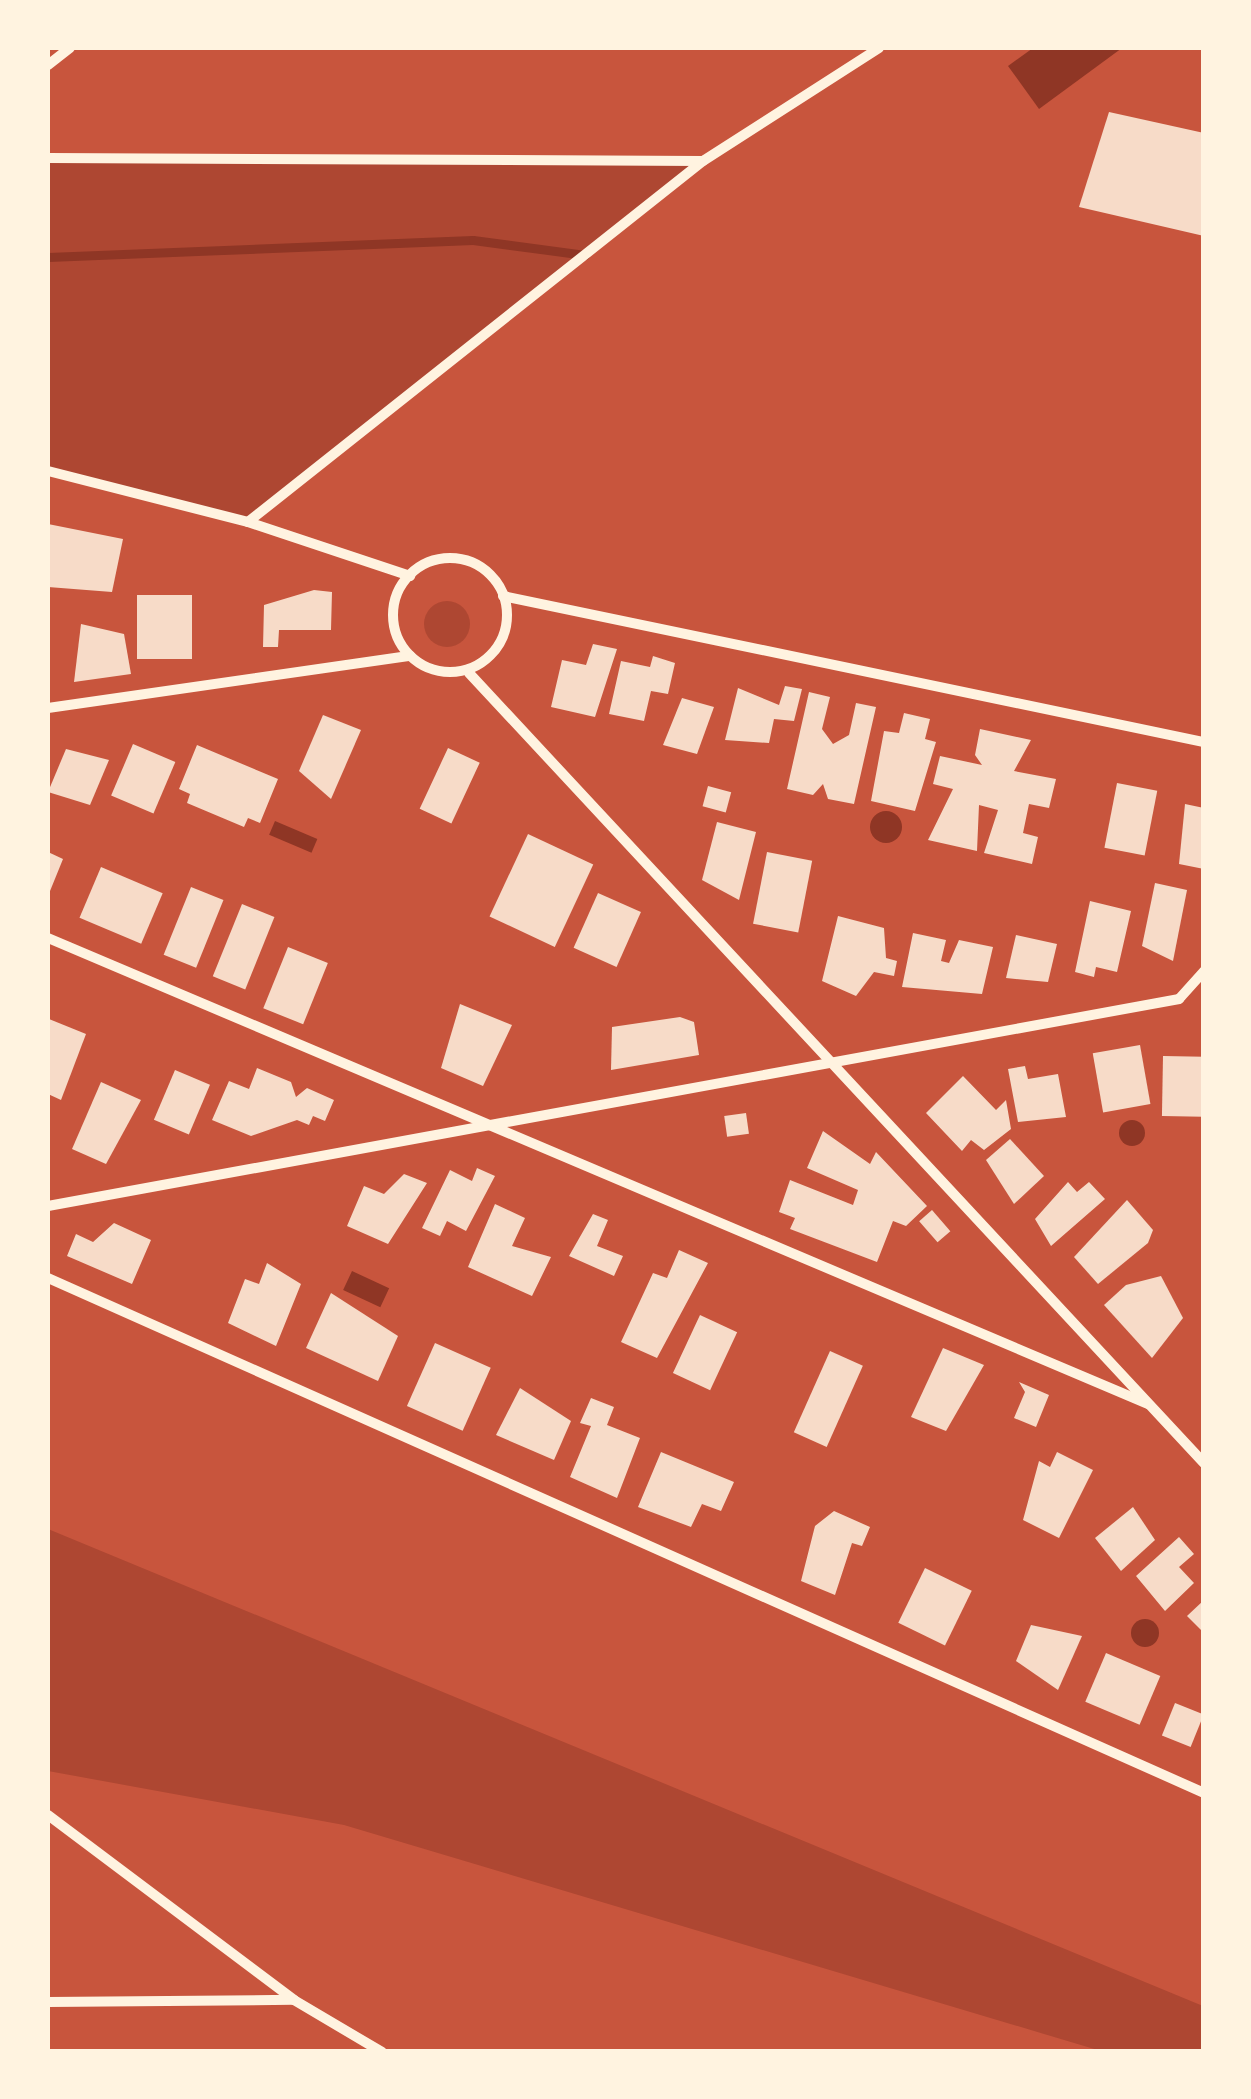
<!DOCTYPE html>
<html>
<head>
<meta charset="utf-8">
<style>
  body { margin:0 }
  #map { position:relative; width:1251px; height:2099px; overflow:hidden; background:#c8553d; font-family:Roboto,sans-serif }
  div>[style] { position:absolute }
  .green>* { inset:0; background:#ae4732 }
  .round { border-radius:50% }
  .water>* { inset:0; background:#8f3625; transform-origin:0 0 }
  .stream>* { height:9px; margin:-4.5px; padding:0 4.5px; transform-origin:4.5px; border-radius:4.5px; background:#8f3625 }
  .building>* { inset:0; background:#f7dbc8; transform-origin:0 0 }
  .minor>* { height:10px; margin:-5px; padding:0 5px; transform-origin:5px; border-radius:5px; background:#fff3e0 }
  .minor>.ring { margin:-5px; padding:0; box-sizing:content-box; background:none; border:10px solid #fff3e0; border-radius:50% }
  span { translate:-50% -50%; white-space:nowrap; text-align:center; line-height:1.15; -webkit-text-stroke:10px #fff3e0; paint-order:stroke }
  .frame { position:absolute; inset:0; border:50px solid #fff3e0; pointer-events:none }
</style>
</head>
<body>
<div id="map">
  <div class="green">
    <div style="clip-path:polygon(48px 158px,703px 161px,248px 522px,48px 471px)"></div>
    <div class="round" style="left:424px;top:601px;width:46px;height:46px"></div>
    <div style="clip-path:polygon(48px 1529px,1203px 2006px,1203px 2051px,1101px 2051px,344px 1825px,48px 1771px)"></div>
  </div>
  <div class="water">
    <div style="clip-path:polygon(1033px 48px,1122px 48px,1039px 109px,1008px 66px)"></div>
    <div class="round" style="left:870px;top:811px;width:32px;height:32px"></div>
    <div style="left:275px;top:821px;width:46px;height:15px;rotate:23deg"></div>
    <div class="round" style="left:1119px;top:1120px;width:26px;height:26px"></div>
    <div style="left:352px;top:1271px;width:41px;height:21px;rotate:25deg"></div>
    <div class="round" style="left:1131px;top:1619px;width:28px;height:28px"></div>
  </div>
  <div class="stream">
    <div style="left:48px;top:257px;width:425px;rotate:-2.3deg"></div>
    <div style="left:473px;top:240px;width:113px;rotate:7.6deg"></div>
  </div>
  <div class="building">
    <div style="clip-path:polygon(1109px 112px,1204px 133px,1204px 236px,1079px 207px)"></div>
    <div style="clip-path:polygon(48px 524px,123px 539px,112px 592px,48px 587px)"></div>
    <div style="clip-path:polygon(314px 590px,332px 592px,331px 630px,279px 630px,278px 647px,263px 647px,264px 605px)"></div>
    <div style="left:137px;top:595px;width:55px;height:64px"></div>
    <div style="clip-path:polygon(81px 624px,124px 634px,131px 674px,74px 682px)"></div>
    <div style="clip-path:polygon(593px 644px,617px 649px,595px 717px,551px 707px,562px 660px,586px 665px)"></div>
    <div style="clip-path:polygon(653px 656px,675px 663px,668px 694px,651px 691px,644px 721px,609px 714px,621px 661px,650px 667px)"></div>
    <div style="clip-path:polygon(785px 686px,802px 689px,794px 721px,774px 719px,769px 743px,725px 740px,738px 688px,779px 705px)"></div>
    <div style="clip-path:polygon(809px 692px,830px 697px,822px 729px,833px 744px,849px 735px,856px 703px,876px 707px,854px 804px,828px 799px,823px 784px,813px 795px,787px 789px)"></div>
    <div style="clip-path:polygon(682px 698px,714px 707px,697px 754px,663px 745px)"></div>
    <div style="clip-path:polygon(904px 713px,930px 719px,925px 739px,936px 742px,915px 811px,871px 801px,884px 731px,899px 733px)"></div>
    <div style="clip-path:polygon(323px 715px,361px 730px,331px 799px,299px 771px)"></div>
    <div style="clip-path:polygon(980px 729px,1031px 740px,1014px 771px,1056px 779px,1049px 808px,1029px 804px,1023px 833px,1038px 837px,1032px 864px,984px 853px,998px 810px,979px 805px,977px 851px,928px 840px,953px 789px,933px 784px,940px 756px,982px 765px,975px 755px)"></div>
    <div style="left:133px;top:744px;width:46px;height:56px;rotate:23deg"></div>
    <div style="clip-path:polygon(197px 745px,278px 779px,260px 823px,248px 818px,244px 827px,187px 803px,190px 794px,179px 789px)"></div>
    <div style="left:448px;top:748px;width:35px;height:67px;rotate:25deg"></div>
    <div style="clip-path:polygon(66px 749px,109px 760px,90px 805px,48px 792px)"></div>
    <div style="left:1117px;top:783px;width:41px;height:66px;rotate:11deg"></div>
    <div style="left:708px;top:786px;width:24px;height:21px;rotate:15deg"></div>
    <div style="clip-path:polygon(1185px 804px,1204px 808px,1204px 869px,1179px 864px)"></div>
    <div style="clip-path:polygon(717px 822px,756px 832px,739px 900px,702px 880px)"></div>
    <div style="left:528px;top:834px;width:72px;height:91px;rotate:25deg"></div>
    <div style="clip-path:polygon(48px 852px,63px 859px,48px 896px)"></div>
    <div style="left:767px;top:852px;width:46px;height:73px;rotate:11deg"></div>
    <div style="left:101px;top:867px;width:67px;height:55px;rotate:23deg"></div>
    <div style="clip-path:polygon(1155px 883px,1187px 890px,1173px 961px,1142px 946px)"></div>
    <div style="left:191px;top:887px;width:35px;height:73px;rotate:22deg"></div>
    <div style="left:598px;top:893px;width:47px;height:60px;rotate:24deg"></div>
    <div style="clip-path:polygon(1090px 901px,1131px 911px,1117px 972px,1096px 967px,1094px 977px,1075px 972px)"></div>
    <div style="left:242px;top:904px;width:35px;height:78px;rotate:22deg"></div>
    <div style="clip-path:polygon(838px 916px,884px 928px,886px 958px,897px 961px,894px 976px,874px 972px,856px 996px,822px 981px)"></div>
    <div style="clip-path:polygon(913px 933px,946px 940px,941px 961px,949px 963px,959px 940px,993px 947px,982px 994px,902px 987px)"></div>
    <div style="clip-path:polygon(1016px 935px,1057px 944px,1048px 982px,1006px 978px)"></div>
    <div style="left:288px;top:947px;width:43px;height:66px;rotate:22deg"></div>
    <div style="clip-path:polygon(460px 1004px,512px 1025px,483px 1086px,441px 1068px)"></div>
    <div style="clip-path:polygon(680px 1017px,694px 1022px,699px 1055px,611px 1070px,612px 1027px)"></div>
    <div style="clip-path:polygon(49px 1019px,86px 1034px,61px 1100px,48px 1094px)"></div>
    <div style="left:1140px;top:1045px;width:60px;height:48px;rotate:80deg"></div>
    <div style="left:1163px;top:1056px;width:41px;height:60px;rotate:1deg"></div>
    <div style="clip-path:polygon(1025px 1066px,1028px 1079px,1058px 1074px,1066px 1117px,1018px 1122px,1008px 1069px)"></div>
    <div style="clip-path:polygon(257px 1068px,291px 1082px,296px 1097px,307px 1088px,334px 1100px,325px 1121px,313px 1116px,309px 1125px,297px 1120px,251px 1136px,212px 1120px,229px 1081px,249px 1089px)"></div>
    <div style="left:175px;top:1070px;width:38px;height:54px;rotate:23deg"></div>
    <div style="clip-path:polygon(963px 1076px,996px 1110px,1006px 1100px,1011px 1129px,984px 1150px,971px 1140px,962px 1151px,926px 1113px)"></div>
    <div style="clip-path:polygon(101px 1082px,141px 1100px,106px 1164px,72px 1149px)"></div>
    <div style="left:746px;top:1113px;width:21px;height:22px;rotate:82deg"></div>
    <div style="clip-path:polygon(823px 1131px,870px 1164px,876px 1152px,927px 1206px,906px 1226px,893px 1221px,877px 1262px,790px 1229px,795px 1218px,779px 1212px,790px 1180px,853px 1205px,858px 1190px,807px 1168px)"></div>
    <div style="clip-path:polygon(1010px 1139px,1044px 1176px,1014px 1204px,986px 1160px)"></div>
    <div style="clip-path:polygon(477px 1168px,495px 1176px,466px 1231px,447px 1221px,440px 1236px,422px 1228px,450px 1170px,472px 1181px)"></div>
    <div style="clip-path:polygon(404px 1174px,427px 1183px,388px 1244px,347px 1226px,364px 1186px,384px 1194px)"></div>
    <div style="clip-path:polygon(1068px 1182px,1077px 1192px,1089px 1182px,1105px 1199px,1051px 1246px,1035px 1219px)"></div>
    <div style="clip-path:polygon(1127px 1200px,1153px 1230px,1148px 1243px,1098px 1284px,1074px 1257px)"></div>
    <div style="clip-path:polygon(495px 1204px,525px 1218px,512px 1246px,551px 1257px,532px 1296px,468px 1267px)"></div>
    <div style="left:932px;top:1210px;width:28px;height:17px;rotate:49deg"></div>
    <div style="clip-path:polygon(593px 1214px,608px 1220px,597px 1246px,623px 1256px,614px 1276px,569px 1256px)"></div>
    <div style="clip-path:polygon(114px 1223px,151px 1240px,132px 1284px,67px 1256px,76px 1234px,93px 1242px)"></div>
    <div style="clip-path:polygon(679px 1250px,708px 1263px,657px 1358px,621px 1342px,653px 1273px,667px 1278px)"></div>
    <div style="clip-path:polygon(267px 1263px,301px 1284px,276px 1346px,228px 1323px,245px 1279px,259px 1284px)"></div>
    <div style="clip-path:polygon(1161px 1276px,1183px 1318px,1152px 1358px,1104px 1305px,1126px 1285px)"></div>
    <div style="clip-path:polygon(331px 1293px,398px 1336px,378px 1381px,306px 1348px)"></div>
    <div style="left:700px;top:1315px;width:41px;height:64px;rotate:25deg"></div>
    <div style="left:435px;top:1343px;width:61px;height:69px;rotate:24deg"></div>
    <div style="clip-path:polygon(943px 1348px,984px 1365px,946px 1431px,911px 1417px)"></div>
    <div style="left:830px;top:1351px;width:36px;height:89px;rotate:24deg"></div>
    <div style="clip-path:polygon(1019px 1382px,1049px 1395px,1036px 1427px,1014px 1418px,1025px 1392px)"></div>
    <div style="clip-path:polygon(520px 1388px,571px 1421px,554px 1460px,496px 1435px)"></div>
    <div style="clip-path:polygon(591px 1398px,614px 1407px,607px 1425px,640px 1438px,617px 1498px,570px 1477px,591px 1426px,580px 1423px)"></div>
    <div style="clip-path:polygon(661px 1452px,734px 1482px,721px 1511px,702px 1504px,691px 1527px,638px 1507px)"></div>
    <div style="clip-path:polygon(1057px 1452px,1093px 1470px,1059px 1538px,1023px 1520px,1039px 1461px,1050px 1467px)"></div>
    <div style="clip-path:polygon(1133px 1507px,1155px 1540px,1121px 1571px,1095px 1538px)"></div>
    <div style="clip-path:polygon(834px 1511px,870px 1527px,862px 1546px,852px 1543px,835px 1595px,801px 1581px,815px 1526px)"></div>
    <div style="clip-path:polygon(1179px 1537px,1194px 1554px,1179px 1567px,1194px 1583px,1165px 1611px,1136px 1576px)"></div>
    <div style="left:925px;top:1568px;width:52px;height:61px;rotate:26deg"></div>
    <div style="clip-path:polygon(1204px 1600px,1204px 1633px,1187px 1616px)"></div>
    <div style="clip-path:polygon(1031px 1625px,1082px 1636px,1058px 1690px,1016px 1661px)"></div>
    <div style="left:1106px;top:1653px;width:59px;height:53px;rotate:23deg"></div>
    <div style="left:1175px;top:1703px;width:31px;height:35px;rotate:22deg"></div>
  </div>
  <div class="minor">
    <div style="left:48px;top:65px;width:28px;rotate:-38deg"></div>
    <div style="left:48px;top:158px;width:654px;rotate:0.26deg"></div>
    <div style="left:48px;top:471px;width:206px;rotate:14.3deg"></div>
    <div style="left:248px;top:522px;width:171px;rotate:18.4deg"></div>
    <div style="left:248px;top:522px;width:581px;rotate:-38.43deg"></div>
    <div style="left:703px;top:161px;width:209px;rotate:-32.7deg"></div>
    <div class="ring" style="left:393px;top:558px;width:104px;height:104px"></div>
    <div style="left:503px;top:596px;width:716px;rotate:11.77deg"></div>
    <div style="left:469px;top:673px;width:1079px;rotate:47.07deg"></div>
    <div style="left:48px;top:708px;width:366px;rotate:-8.2deg"></div>
    <div style="left:48px;top:938px;width:1195px;rotate:22.96deg"></div>
    <div style="left:48px;top:1206px;width:1150px;rotate:-10.37deg"></div>
    <div style="left:1179px;top:999px;width:38px;rotate:-48deg"></div>
    <div style="left:48px;top:1278px;width:1266px;rotate:24.01deg"></div>
    <div style="left:48px;top:1815px;width:308px;rotate:36.9deg"></div>
    <div style="left:294px;top:2000px;width:102px;rotate:30.6deg"></div>
    <div style="left:48px;top:2002px;width:245px;rotate:-0.5deg"></div>
  </div>
  <div class="frame"></div>
</div>
</body>
</html>
